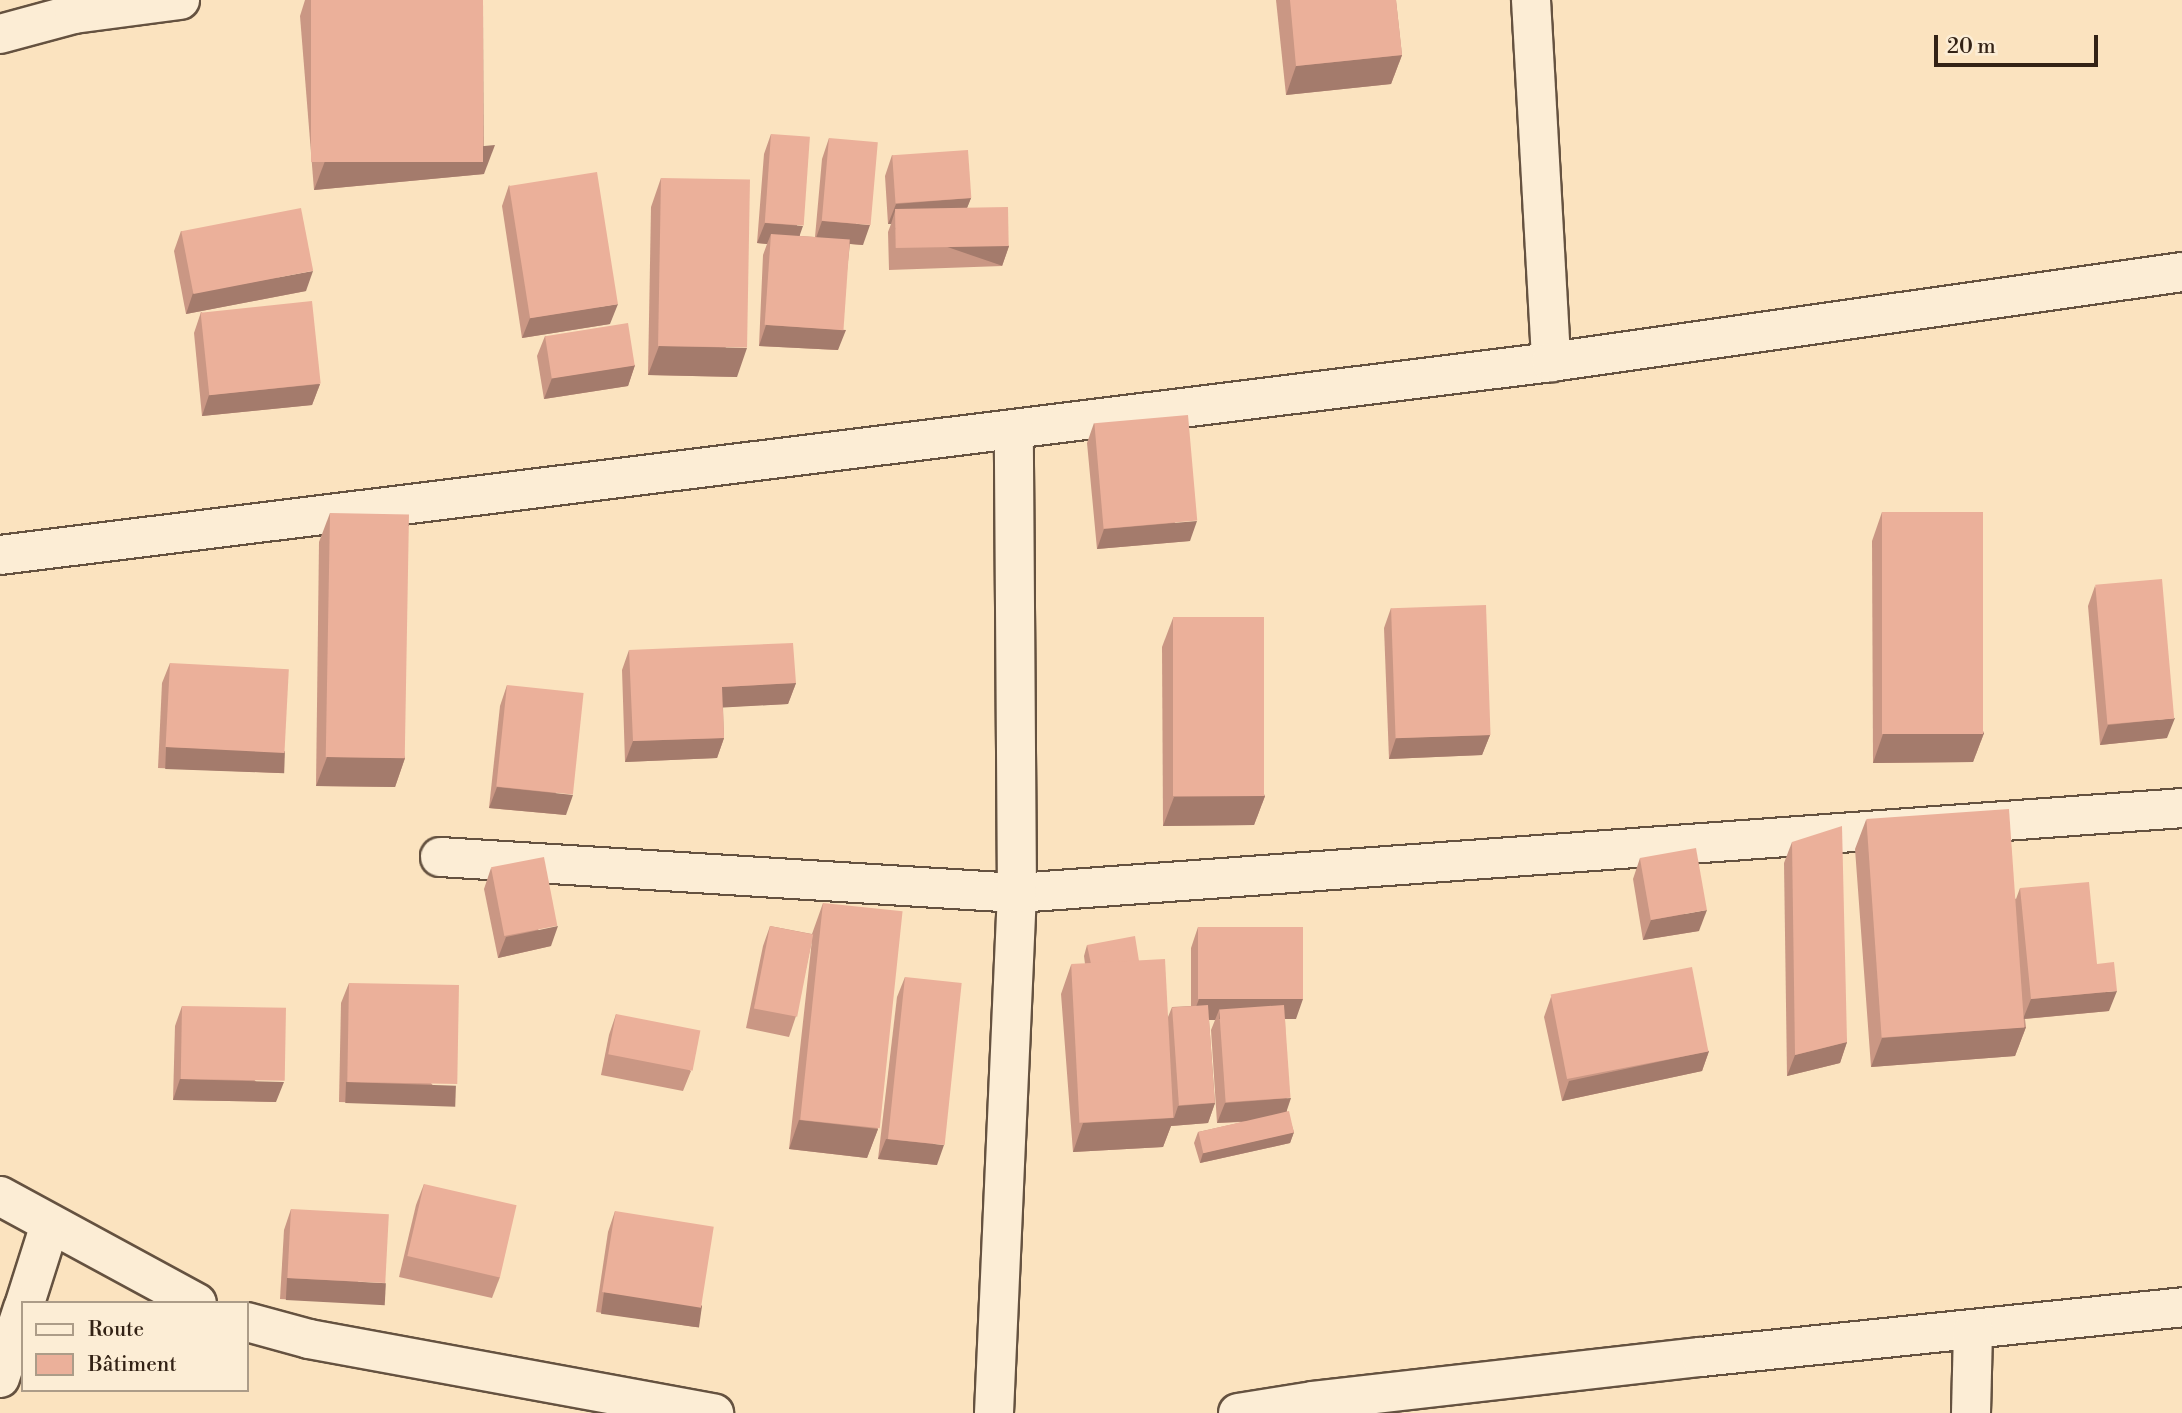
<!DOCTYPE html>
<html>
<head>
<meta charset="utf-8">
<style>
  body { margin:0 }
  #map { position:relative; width:2182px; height:1413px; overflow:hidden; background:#fbe3bf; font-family:"Libre Bodoni",serif }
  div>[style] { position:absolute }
  .roads { filter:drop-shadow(2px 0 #655240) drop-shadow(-2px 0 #655240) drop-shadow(0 2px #655240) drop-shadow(0 -2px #655240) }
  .street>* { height:38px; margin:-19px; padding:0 19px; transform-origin:19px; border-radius:19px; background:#fcedd5 }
  .wall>* { inset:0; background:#ca9784 }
  .shaded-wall>* { inset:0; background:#a47b6c; transform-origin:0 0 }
  .building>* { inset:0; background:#ebb09a; transform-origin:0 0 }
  span { translate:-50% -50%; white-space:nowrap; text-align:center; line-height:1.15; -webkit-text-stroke:6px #fcedd5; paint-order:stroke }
  .legend { position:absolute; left:21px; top:1301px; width:228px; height:91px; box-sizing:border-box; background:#fcedd5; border:2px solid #ac9c88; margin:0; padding:9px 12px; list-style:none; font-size:21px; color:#332215 }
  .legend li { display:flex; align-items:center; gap:14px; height:35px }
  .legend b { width:35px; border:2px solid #ac9c88 }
  .scale { position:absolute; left:1934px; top:35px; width:164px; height:32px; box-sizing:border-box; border:4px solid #332215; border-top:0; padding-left:9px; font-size:21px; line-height:24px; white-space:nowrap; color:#332215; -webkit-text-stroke:5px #fcedd5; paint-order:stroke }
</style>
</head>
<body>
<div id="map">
  <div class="roads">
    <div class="street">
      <div style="left:1531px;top:0;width:363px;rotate:86.8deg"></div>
      <div style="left:0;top:34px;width:77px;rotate:-15.1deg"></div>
      <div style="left:74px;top:14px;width:107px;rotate:-7.5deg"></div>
      <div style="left:0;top:555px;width:1563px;rotate:-7.09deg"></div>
      <div style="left:1551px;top:362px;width:637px;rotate:-8.12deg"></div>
      <div style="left:440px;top:857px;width:578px;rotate:3.57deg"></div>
      <div style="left:1017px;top:893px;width:1168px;rotate:-4.17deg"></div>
      <div style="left:0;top:1196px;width:224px;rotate:28.5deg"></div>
      <div style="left:25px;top:1303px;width:83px;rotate:-72.4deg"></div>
      <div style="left:247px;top:1322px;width:64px;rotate:15.3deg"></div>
      <div style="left:309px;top:1339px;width:412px;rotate:10.4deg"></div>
      <div style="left:0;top:1378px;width:74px;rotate:-71.8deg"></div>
      <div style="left:994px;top:1413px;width:521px;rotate:-87.47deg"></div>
      <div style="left:1017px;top:893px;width:464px;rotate:-90.4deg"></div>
      <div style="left:1238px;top:1413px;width:76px;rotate:-9.1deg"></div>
      <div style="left:1313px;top:1401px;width:390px;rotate:-6.5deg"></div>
      <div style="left:1701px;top:1357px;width:484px;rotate:-5.9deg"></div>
      <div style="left:1971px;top:1413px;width:83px;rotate:-88.6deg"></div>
    </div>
  </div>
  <div class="wall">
    <div style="clip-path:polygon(305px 0,483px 0,484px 174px,314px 190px,300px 16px)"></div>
    <div style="clip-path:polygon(1276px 0,1396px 0,1402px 55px,1391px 84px,1286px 95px)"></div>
    <div style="clip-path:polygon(771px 134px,800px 236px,815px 237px,822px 159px,829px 138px,863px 245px,850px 244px,838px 350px,759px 346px,763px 255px,767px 244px,757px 243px,764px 154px)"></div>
    <div style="clip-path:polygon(892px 155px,971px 198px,967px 208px,1009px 246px,1002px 266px,889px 270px,888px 232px,891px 224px,888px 224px,885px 176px)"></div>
    <div style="clip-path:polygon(661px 178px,737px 377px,648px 375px,651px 207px)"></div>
    <div style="clip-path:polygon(509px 185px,610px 324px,522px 338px,502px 206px)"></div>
    <div style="clip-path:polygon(181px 231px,306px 291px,186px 314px,174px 251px)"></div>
    <div style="clip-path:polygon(201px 312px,320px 384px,312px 405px,202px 416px,194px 333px)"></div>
    <div style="clip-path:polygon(545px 336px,635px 365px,628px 386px,544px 399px,537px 356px)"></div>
    <div style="clip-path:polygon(1094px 423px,1190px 541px,1097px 549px,1087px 443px)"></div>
    <div style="clip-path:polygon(1882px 512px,1984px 733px,1973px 762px,1873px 763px,1872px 541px)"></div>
    <div style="clip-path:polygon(330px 513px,405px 758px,395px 787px,316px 786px,319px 542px)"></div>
    <div style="clip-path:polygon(2095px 586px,2167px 738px,2100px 745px,2088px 606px)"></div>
    <div style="clip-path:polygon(1391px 608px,1490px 735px,1482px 755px,1389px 759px,1384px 628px)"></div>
    <div style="clip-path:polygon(1173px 618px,1265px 796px,1254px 825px,1163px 826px,1162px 647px)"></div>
    <div style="clip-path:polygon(629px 650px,796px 683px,788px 704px,723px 707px,724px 738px,717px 758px,625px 762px,622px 670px)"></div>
    <div style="clip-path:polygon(170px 663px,278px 773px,158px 768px,162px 683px)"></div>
    <div style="clip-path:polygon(507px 685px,566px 815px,489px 808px,500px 706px)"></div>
    <div style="clip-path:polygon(1866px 820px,2016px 899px,2020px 888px,2097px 964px,2109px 1011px,2025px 1019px,2026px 1027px,2015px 1056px,1871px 1067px,1855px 849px)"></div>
    <div style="clip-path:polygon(1792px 842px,1847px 1042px,1840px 1063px,1787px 1076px,1784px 863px)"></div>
    <div style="clip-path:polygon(1640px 858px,1699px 931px,1643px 940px,1633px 879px)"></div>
    <div style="clip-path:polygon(491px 868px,551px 946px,498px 958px,484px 889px)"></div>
    <div style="clip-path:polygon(823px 903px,878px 1129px,867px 1158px,789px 1149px,812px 940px,796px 1016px,789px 1037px,746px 1028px,763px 946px,770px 926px,812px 934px)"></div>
    <div style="clip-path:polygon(1198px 927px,1296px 1019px,1285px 1019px,1287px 1111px,1294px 1132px,1290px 1143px,1200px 1163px,1194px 1143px,1198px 1132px,1243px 1122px,1217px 1123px,1211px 1030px,1215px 1020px,1209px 1020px,1215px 1103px,1208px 1123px,1171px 1126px,1163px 1147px,1073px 1152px,1061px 994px,1071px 965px,1085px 964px,1084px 956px,1087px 945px,1139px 961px,1168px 1017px,1172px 1007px,1191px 1006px,1191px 948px)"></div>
    <div style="clip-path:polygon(905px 977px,937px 1165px,878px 1159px,897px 997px)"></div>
    <div style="clip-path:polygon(349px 983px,449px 1105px,339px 1102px,341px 1003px)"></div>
    <div style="clip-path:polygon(1551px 997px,1709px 1051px,1702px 1071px,1562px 1101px,1544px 1017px)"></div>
    <div style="clip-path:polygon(182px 1006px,276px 1102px,173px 1100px,175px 1026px)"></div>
    <div style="clip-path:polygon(616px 1014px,691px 1071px,683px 1091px,601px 1075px,609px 1035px)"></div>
    <div style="clip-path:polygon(424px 1184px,500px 1277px,492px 1298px,399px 1277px,416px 1205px)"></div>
    <div style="clip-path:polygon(291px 1209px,379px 1304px,280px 1299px,284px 1230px)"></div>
    <div style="clip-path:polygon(615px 1211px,702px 1306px,695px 1327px,596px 1312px,608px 1232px)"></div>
  </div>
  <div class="shaded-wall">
    <div style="clip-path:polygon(1402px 55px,1391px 84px,1286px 95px,1296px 66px)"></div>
    <div style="clip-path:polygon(495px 145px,484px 174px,314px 190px,325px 161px)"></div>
    <div style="clip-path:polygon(971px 198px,963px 218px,895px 211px,891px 224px,888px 224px,896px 204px)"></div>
    <div style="clip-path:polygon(822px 221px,870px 225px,863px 245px,815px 241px)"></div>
    <div style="clip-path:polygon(765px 223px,803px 226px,796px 246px,771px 234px,767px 244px,757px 243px)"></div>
    <div style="left:1009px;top:246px;width:21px;height:113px;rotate:109deg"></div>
    <div style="clip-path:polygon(313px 271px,306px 291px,186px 314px,193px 293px)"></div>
    <div style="clip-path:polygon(618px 304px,610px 324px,522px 338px,530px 318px)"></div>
    <div style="clip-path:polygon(766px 325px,846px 330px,838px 350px,759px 346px)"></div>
    <div style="clip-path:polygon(659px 346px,747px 348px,737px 377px,648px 375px)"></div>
    <div style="clip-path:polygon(635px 365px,628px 386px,544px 399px,552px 378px)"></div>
    <div style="clip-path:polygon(320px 384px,312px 405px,202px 416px,209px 395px)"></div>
    <div style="clip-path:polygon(1197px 521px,1190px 541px,1097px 549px,1104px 529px)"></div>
    <div style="clip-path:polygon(796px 683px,788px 704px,715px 708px,722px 687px)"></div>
    <div style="clip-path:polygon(2175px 718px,2167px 738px,2100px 745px,2108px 725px)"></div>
    <div style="clip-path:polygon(1984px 733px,1973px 762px,1873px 763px,1883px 734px)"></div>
    <div style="clip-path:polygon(1490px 735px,1482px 755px,1389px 759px,1396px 738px)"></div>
    <div style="clip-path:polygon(724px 738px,717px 758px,625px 762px,633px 741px)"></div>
    <div style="left:166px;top:747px;width:119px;height:22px;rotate:2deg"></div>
    <div style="clip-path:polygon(327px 757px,405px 758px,395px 787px,316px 786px)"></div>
    <div style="clip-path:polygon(497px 787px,573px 795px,566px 815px,489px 808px)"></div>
    <div style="clip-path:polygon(1265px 796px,1254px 825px,1163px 826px,1174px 797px)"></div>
    <div style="clip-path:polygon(1707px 910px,1699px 931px,1643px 940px,1651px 920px)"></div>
    <div style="clip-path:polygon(558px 926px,551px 946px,498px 958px,506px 937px)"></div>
    <div style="clip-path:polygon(2117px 991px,2109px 1011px,2023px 1019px,2031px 999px)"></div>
    <div style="clip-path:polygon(1199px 999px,1303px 999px,1296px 1019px,1219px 1019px,1219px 1010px,1215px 1020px,1191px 1020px)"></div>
    <div style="clip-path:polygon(2026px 1027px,2015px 1056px,1871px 1067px,1882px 1038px)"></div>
    <div style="clip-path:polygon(1847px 1042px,1840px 1063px,1787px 1076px,1795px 1055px)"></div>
    <div style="clip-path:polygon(1709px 1051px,1702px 1071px,1562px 1101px,1569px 1081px)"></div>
    <div style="clip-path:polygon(180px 1079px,284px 1082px,276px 1102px,173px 1100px)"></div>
    <div style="left:346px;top:1082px;width:110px;height:21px;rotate:2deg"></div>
    <div style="clip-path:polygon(1291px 1098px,1284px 1119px,1217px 1123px,1225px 1103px)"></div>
    <div style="clip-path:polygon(1215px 1103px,1208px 1123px,1171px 1126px,1163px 1147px,1073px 1152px,1083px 1123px,1174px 1118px,1178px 1106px)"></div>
    <div style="clip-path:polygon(799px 1120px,878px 1129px,867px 1158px,789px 1149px)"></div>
    <div style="clip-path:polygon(1294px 1132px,1290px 1143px,1200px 1163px,1203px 1153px)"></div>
    <div style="clip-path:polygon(886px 1139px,944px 1145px,937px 1165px,878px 1159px)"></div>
    <div style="left:287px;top:1278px;width:99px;height:22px;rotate:3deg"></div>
    <div style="left:604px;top:1292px;width:99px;height:22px;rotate:8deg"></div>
  </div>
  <div class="building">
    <div style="left:311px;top:0;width:172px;height:162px"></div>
    <div style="clip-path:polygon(1290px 0,1396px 0,1402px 55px,1296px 66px)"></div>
    <div style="left:771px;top:134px;width:39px;height:89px;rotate:4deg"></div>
    <div style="left:829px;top:138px;width:49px;height:83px;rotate:5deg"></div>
    <div style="left:968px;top:150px;width:48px;height:76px;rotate:86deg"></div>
    <div style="left:597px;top:172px;width:134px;height:89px;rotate:81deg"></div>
    <div style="left:661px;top:178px;width:89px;height:168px;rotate:1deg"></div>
    <div style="left:1008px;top:207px;width:39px;height:113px;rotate:89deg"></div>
    <div style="left:301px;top:208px;width:64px;height:122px;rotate:79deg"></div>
    <div style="left:771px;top:234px;width:79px;height:91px;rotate:4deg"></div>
    <div style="left:312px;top:301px;width:83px;height:112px;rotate:84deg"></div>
    <div style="left:628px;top:323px;width:43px;height:84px;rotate:81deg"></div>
    <div style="left:1188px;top:415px;width:106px;height:94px;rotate:85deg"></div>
    <div style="left:1882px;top:512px;width:101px;height:222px"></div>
    <div style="left:330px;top:513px;width:79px;height:244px;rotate:1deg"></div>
    <div style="left:2162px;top:579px;width:140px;height:67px;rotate:85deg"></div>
    <div style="left:1486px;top:605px;width:130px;height:95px;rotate:88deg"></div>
    <div style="left:1264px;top:617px;width:179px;height:91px;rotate:90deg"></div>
    <div style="clip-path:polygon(793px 643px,796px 683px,722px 687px,724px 738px,633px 741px,629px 650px)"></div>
    <div style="left:170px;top:663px;width:119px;height:84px;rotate:3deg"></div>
    <div style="left:507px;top:685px;width:77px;height:102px;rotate:6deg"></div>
    <div style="left:2009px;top:809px;width:219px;height:143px;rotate:86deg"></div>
    <div style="clip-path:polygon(1842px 826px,1847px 1042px,1795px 1055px,1792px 842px)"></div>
    <div style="left:1696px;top:848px;width:63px;height:57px;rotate:80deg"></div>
    <div style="left:544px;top:857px;width:70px;height:54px;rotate:79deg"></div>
    <div style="clip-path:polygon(2089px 882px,2097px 964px,2114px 962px,2117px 991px,2031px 999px,2020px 888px)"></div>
    <div style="left:823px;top:903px;width:80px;height:218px;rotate:6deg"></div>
    <div style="left:770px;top:926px;width:44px;height:84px;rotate:11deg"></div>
    <div style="left:1198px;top:927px;width:105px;height:72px"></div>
    <div style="clip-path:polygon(1135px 936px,1139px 961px,1091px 964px,1087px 945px)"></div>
    <div style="left:1165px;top:959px;width:159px;height:94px;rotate:87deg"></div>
    <div style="left:1692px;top:967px;width:86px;height:144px;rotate:79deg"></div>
    <div style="left:905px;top:977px;width:57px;height:163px;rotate:6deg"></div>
    <div style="left:349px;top:983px;width:110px;height:99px;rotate:1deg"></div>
    <div style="left:1208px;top:1005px;width:98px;height:36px;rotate:86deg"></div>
    <div style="left:1284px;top:1005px;width:93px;height:65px;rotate:86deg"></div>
    <div style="left:182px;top:1006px;width:104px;height:73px;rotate:1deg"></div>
    <div style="left:616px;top:1014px;width:86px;height:41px;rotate:11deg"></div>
    <div style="left:1289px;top:1111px;width:22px;height:93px;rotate:77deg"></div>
    <div style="left:424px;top:1184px;width:95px;height:74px;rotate:13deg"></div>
    <div style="left:291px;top:1209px;width:98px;height:69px;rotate:3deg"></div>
    <div style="left:615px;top:1211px;width:100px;height:82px;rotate:9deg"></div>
  </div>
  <ul class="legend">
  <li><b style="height:9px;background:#fcedd5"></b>Route</li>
  <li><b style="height:19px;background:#ebb09a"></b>Bâtiment</li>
  </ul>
  <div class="scale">20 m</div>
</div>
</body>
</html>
